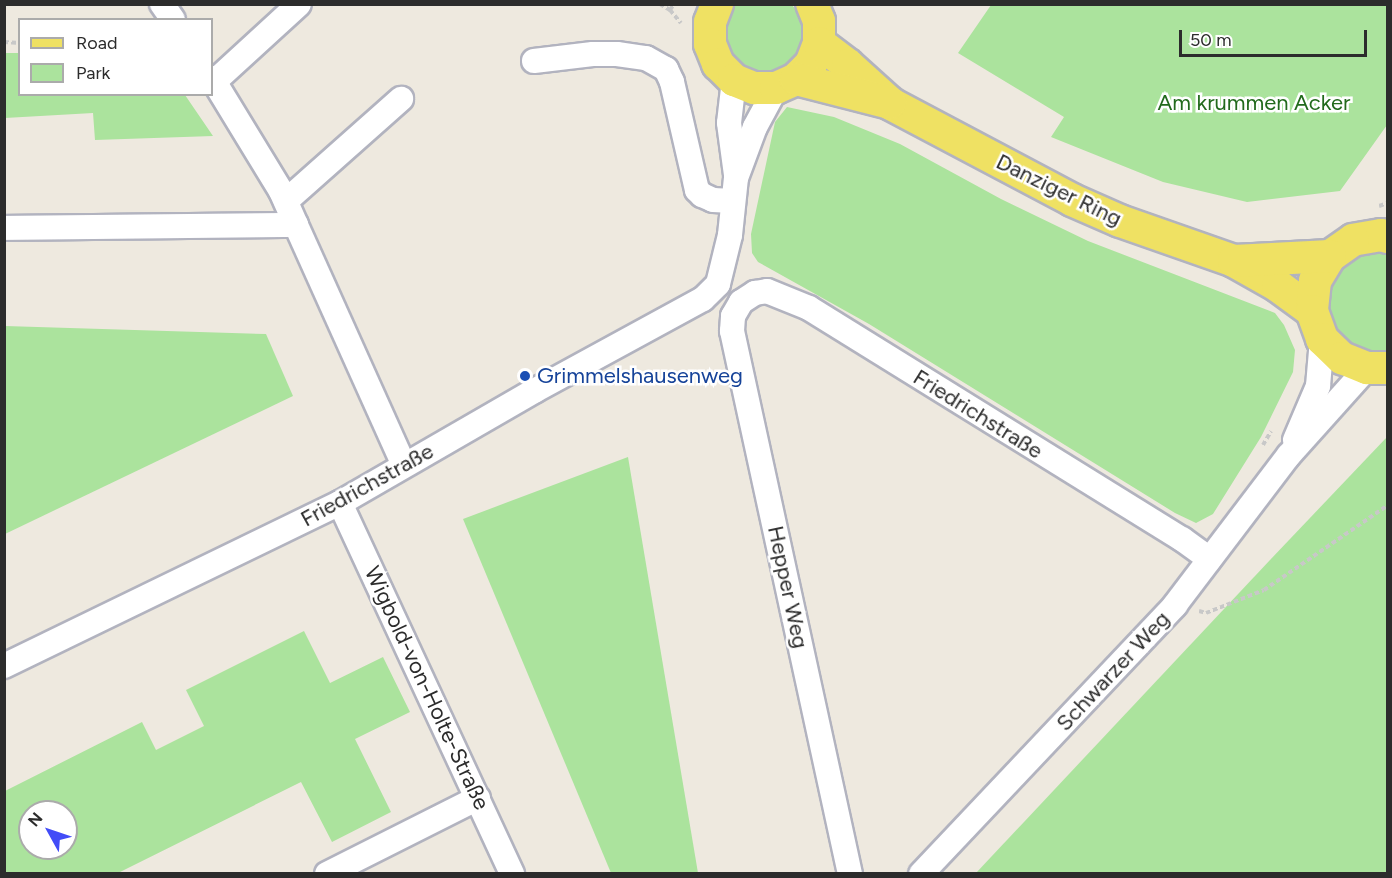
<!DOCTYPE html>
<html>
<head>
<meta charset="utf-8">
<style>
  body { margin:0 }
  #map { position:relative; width:1392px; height:878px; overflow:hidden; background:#eee9df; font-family:Figtree,sans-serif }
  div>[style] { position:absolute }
  .green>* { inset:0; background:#abe39d }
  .path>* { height:4px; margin-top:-2px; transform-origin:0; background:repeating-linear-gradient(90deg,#c8c8c8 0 4.5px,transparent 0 7.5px) }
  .roads { filter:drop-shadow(2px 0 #b2b3bf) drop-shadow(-2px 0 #b2b3bf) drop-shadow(0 2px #b2b3bf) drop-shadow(0 -2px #b2b3bf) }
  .minor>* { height:24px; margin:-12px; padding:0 12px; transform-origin:12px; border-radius:12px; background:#fff }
  .major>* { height:32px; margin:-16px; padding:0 16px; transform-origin:16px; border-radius:16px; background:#efe163 }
  .dots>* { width:16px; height:16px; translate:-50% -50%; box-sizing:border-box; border:3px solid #fff; border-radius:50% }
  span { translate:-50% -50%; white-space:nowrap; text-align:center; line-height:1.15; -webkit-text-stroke:5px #fff; paint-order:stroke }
  .park-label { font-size:22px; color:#226a1c }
  .street-label { font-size:22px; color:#2c2c2c }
  .transit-label { font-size:22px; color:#164399 }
  .left { translate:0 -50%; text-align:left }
  .frame { position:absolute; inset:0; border:6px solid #2c2c2c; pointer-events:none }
  .legend { position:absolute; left:18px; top:18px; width:195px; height:78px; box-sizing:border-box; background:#fff; border:2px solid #ababab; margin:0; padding:8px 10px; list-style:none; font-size:18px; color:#2c2c2c }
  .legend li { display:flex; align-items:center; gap:12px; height:30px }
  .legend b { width:30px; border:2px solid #ababab }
  .north { position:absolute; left:18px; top:800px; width:60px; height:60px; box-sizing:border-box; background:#fff; border:2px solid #ababab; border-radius:50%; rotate:310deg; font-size:16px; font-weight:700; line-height:24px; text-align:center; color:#2c2c2c }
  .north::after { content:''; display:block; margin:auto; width:21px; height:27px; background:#424cf7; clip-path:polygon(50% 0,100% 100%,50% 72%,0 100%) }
  .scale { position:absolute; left:1179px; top:30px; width:188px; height:27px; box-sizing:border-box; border:3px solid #2c2c2c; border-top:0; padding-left:8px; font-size:18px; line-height:21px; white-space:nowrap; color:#2c2c2c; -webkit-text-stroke:4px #fff; paint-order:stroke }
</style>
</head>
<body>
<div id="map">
  <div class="green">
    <div style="clip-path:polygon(735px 5px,792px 5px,802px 17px,805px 37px,798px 55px,784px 69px,765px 74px,746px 70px,731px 57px,723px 40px,725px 20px)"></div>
    <div style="clip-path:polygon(991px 5px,1387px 5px,1387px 125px,1340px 191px,1247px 202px,1163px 182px,1051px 137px,1064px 117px,958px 53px)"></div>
    <div style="clip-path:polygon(5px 53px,19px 53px,20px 94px,185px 95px,213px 136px,95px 140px,93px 113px,5px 118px)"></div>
    <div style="clip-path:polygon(787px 107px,834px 117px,900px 144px,1001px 199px,1088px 241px,1275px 313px,1284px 325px,1295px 350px,1293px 372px,1261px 437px,1213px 514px,1196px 523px,1175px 513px,869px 324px,758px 262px,752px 253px,751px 234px,775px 122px)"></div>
    <div style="clip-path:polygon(1387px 248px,1387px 356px,1362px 354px,1342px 343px,1329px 324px,1325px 302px,1330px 279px,1343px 261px,1363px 250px)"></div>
    <div style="clip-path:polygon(5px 326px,266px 334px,293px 396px,5px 534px)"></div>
    <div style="clip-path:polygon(1387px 437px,1387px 873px,976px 873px,1270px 560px)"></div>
    <div style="clip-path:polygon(628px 457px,698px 873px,611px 873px,463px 519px)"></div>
    <div style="clip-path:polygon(evenodd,304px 631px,330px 683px,383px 657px,410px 712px,355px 739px,391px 812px,332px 842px,301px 782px,118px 873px,5px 873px,5px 791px,142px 722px,156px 750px,204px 726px,186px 690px,304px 631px,30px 812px,66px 812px,66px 848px,30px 848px,30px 812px)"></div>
  </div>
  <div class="path">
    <div style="left:660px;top:4px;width:12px;rotate:31deg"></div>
    <div style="left:670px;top:10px;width:17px;rotate:50deg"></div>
    <div style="left:670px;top:10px;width:7px;rotate:-56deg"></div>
    <div style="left:4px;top:42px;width:16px;rotate:4deg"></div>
    <div style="left:1379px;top:206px;width:9px;rotate:-18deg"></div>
    <div style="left:1263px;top:445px;width:16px;rotate:-60deg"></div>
    <div style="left:1199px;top:611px;width:7px;rotate:16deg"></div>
    <div style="left:1206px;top:613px;width:62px;rotate:-21.6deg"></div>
    <div style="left:1264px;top:590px;width:150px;rotate:-34.4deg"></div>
  </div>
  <div class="roads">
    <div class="minor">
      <div style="left:162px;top:4px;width:19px;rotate:55deg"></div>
      <div style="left:534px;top:61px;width:59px;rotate:-6.8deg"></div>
      <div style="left:593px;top:54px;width:24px"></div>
      <div style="left:617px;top:54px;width:29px;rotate:8deg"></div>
      <div style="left:646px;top:58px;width:23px;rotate:29deg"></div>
      <div style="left:666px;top:69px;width:14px;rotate:65deg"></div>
      <div style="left:672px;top:82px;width:111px;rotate:77deg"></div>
      <div style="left:697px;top:190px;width:7px;rotate:45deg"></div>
      <div style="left:702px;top:195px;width:12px;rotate:24deg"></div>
      <div style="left:713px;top:200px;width:20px;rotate:3deg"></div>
      <div style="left:212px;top:78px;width:132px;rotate:58.6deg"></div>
      <div style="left:281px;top:191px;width:37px;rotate:66deg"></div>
      <div style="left:734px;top:80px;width:43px;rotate:96.6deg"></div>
      <div style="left:729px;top:123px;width:52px;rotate:82.3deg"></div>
      <div style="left:214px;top:82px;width:115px;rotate:-42.5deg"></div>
      <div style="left:286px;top:201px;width:154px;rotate:-41.6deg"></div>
      <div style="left:4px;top:228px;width:292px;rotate:-0.6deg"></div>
      <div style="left:296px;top:225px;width:263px;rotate:65.8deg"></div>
      <div style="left:1295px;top:440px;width:59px;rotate:-66.9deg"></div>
      <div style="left:1318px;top:386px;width:47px;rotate:-85.1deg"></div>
      <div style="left:340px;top:503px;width:409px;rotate:65.1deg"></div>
      <div style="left:4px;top:666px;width:373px;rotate:-25.9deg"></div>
      <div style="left:340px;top:503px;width:224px;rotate:-30deg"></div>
      <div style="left:534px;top:391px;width:192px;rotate:-28.6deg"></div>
      <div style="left:703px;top:299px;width:21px;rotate:-45deg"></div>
      <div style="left:718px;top:284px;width:50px;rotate:-76.2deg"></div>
      <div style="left:730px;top:235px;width:57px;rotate:-84deg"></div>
      <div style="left:736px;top:178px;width:54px;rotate:-69.6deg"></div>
      <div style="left:755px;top:127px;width:44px;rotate:-61.7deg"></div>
      <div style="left:327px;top:874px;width:169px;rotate:-26.7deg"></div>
      <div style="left:850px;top:874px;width:556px;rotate:-102.26deg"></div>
      <div style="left:732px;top:331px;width:15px;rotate:-86deg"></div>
      <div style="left:733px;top:316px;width:16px;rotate:-60deg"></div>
      <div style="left:741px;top:302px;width:17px;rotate:-33deg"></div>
      <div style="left:755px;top:293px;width:12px;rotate:-9deg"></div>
      <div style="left:767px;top:291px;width:45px;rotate:22deg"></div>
      <div style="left:809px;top:308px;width:439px;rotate:31.8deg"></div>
      <div style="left:1182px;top:539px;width:34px;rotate:36deg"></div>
      <div style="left:921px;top:874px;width:370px;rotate:-46.6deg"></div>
      <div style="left:1175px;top:605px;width:188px;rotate:-52.8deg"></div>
      <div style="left:1289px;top:455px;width:117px;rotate:-48.1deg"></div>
    </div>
    <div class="major">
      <div style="left:717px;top:4px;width:19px;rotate:111deg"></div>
      <div style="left:710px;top:22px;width:22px;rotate:90deg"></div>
      <div style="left:710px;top:44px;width:22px;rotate:68deg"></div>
      <div style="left:718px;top:64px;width:23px;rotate:45deg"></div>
      <div style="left:734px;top:80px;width:22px;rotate:22deg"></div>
      <div style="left:754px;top:88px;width:22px"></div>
      <div style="left:776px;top:88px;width:22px;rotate:-24deg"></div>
      <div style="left:796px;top:79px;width:21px;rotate:-45deg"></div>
      <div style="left:811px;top:64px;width:22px;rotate:-69deg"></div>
      <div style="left:819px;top:43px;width:22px;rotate:-90deg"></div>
      <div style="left:819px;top:21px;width:18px;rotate:-112deg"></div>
      <div style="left:819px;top:43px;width:36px;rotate:37deg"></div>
      <div style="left:848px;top:65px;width:58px;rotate:42.2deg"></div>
      <div style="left:891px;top:104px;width:205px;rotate:27.9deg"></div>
      <div style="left:1072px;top:200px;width:52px;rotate:23.6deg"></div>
      <div style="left:1120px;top:221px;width:121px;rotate:19.3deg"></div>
      <div style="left:1234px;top:261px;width:51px;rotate:29.6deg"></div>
      <div style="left:1278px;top:286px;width:42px;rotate:36.3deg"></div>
      <div style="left:796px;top:79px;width:97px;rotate:14.3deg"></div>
      <div style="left:1388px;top:237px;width:7px;rotate:-164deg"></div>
      <div style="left:1381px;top:235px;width:28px;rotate:170deg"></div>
      <div style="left:1353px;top:240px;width:28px;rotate:145deg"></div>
      <div style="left:1330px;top:256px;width:29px;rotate:121deg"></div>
      <div style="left:1315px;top:281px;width:30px;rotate:96deg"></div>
      <div style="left:1312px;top:311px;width:30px;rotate:70deg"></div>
      <div style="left:1322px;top:339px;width:28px;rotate:44deg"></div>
      <div style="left:1342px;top:358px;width:27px;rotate:22deg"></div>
      <div style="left:1367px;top:368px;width:21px"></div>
      <div style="left:1234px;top:261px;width:96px;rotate:-3deg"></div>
    </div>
  </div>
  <div class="dots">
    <div style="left:525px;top:376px;background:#1a4fb4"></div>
  </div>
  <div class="park-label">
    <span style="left:1254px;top:103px">Am krummen Acker</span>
  </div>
  <div class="street-label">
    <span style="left:1059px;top:190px;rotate:26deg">Danziger Ring</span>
    <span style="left:978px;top:414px;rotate:32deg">Friedrichstraße</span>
    <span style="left:367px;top:485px;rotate:-29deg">Friedrichstraße</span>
    <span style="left:788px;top:587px;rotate:78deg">Hepper Weg</span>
    <span style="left:1113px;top:671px;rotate:-47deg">Schwarzer Weg</span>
    <span style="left:427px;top:688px;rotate:65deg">Wigbold-von-Holte-Straße</span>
  </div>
  <div class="transit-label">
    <span class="left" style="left:537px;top:376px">Grimmelshausenweg</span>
  </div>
  <div class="frame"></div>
  <ul class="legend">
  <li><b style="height:8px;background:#efe163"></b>Road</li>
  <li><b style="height:16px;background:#abe39d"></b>Park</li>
  </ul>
  <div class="north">N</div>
  <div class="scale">50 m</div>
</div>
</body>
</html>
